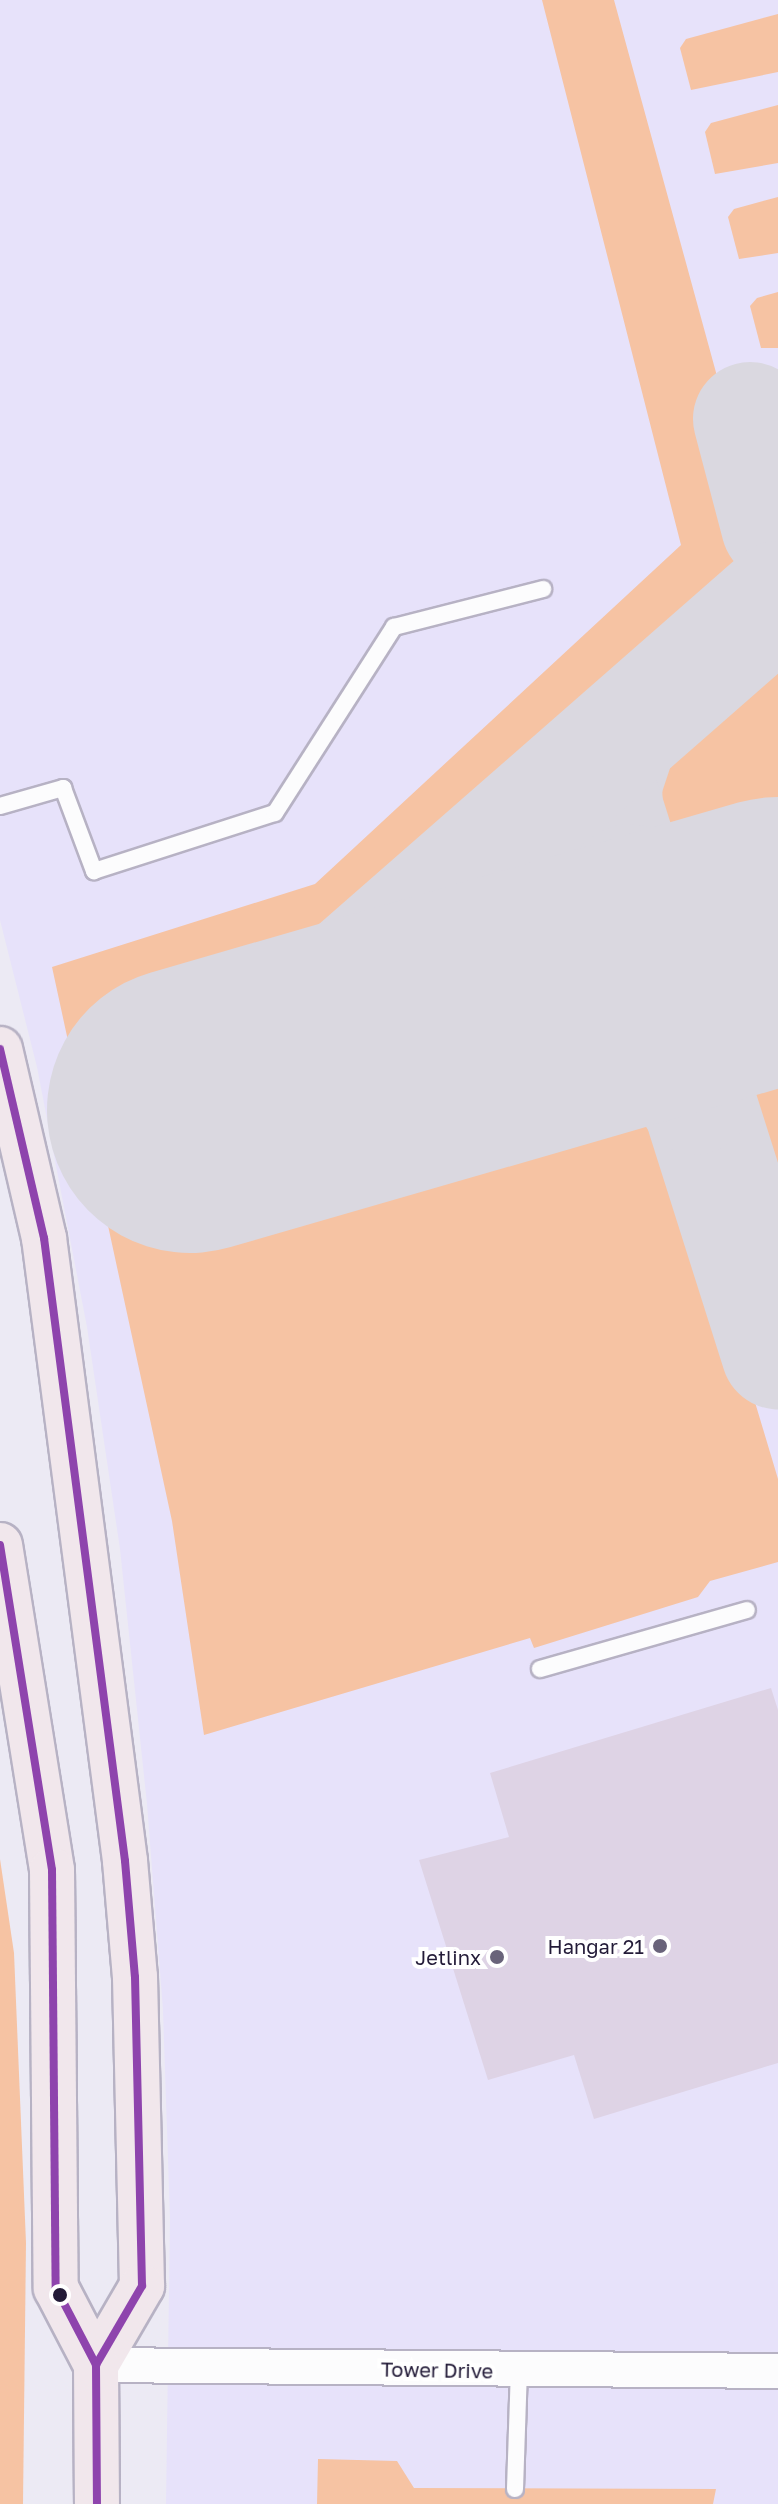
<!DOCTYPE html>
<html>
<head>
<meta charset="utf-8">
<style>
  body { margin:0 }
  #map { position:relative; width:778px; height:2504px; overflow:hidden; background:#eceaf4; font-family:"Golos Text",sans-serif }
  div>[style] { position:absolute }
  .built>* { inset:0; background:#e7e2fa }
  .green>* { inset:0; background:#f6c3a3 }
  .taxiway>* { height:114px; margin:-57px; padding:0 57px; transform-origin:57px; border-radius:57px; background:#dad8e0 }
  .runway>* { height:286px; margin:-143px; padding:0 143px; transform-origin:143px; border-radius:143px; background:#dad8e0 }
  .building>* { inset:0; background:#ded3e5 }
  .roads { filter:drop-shadow(2px 0 #b7b2c4) drop-shadow(-2px 0 #b7b2c4) drop-shadow(0 2px #b7b2c4) drop-shadow(0 -2px #b7b2c4) }
  .lane>* { height:16px; margin:-8px; padding:0 8px; transform-origin:8px; border-radius:8px; background:#fcfcfd }
  .street>* { height:34px; margin:-17px; padding:0 17px; transform-origin:17px; border-radius:17px; background:#fcfcfd }
  .primary>* { height:44px; margin:-22px; padding:0 22px; transform-origin:22px; border-radius:22px; background:#f1e7ec }
  .bus-1>* { height:8px; margin:-4px; padding:0 4px; transform-origin:4px; border-radius:4px; background:#8e44ad }
  .dots>* { width:22px; height:22px; translate:-50% -50%; box-sizing:border-box; border:4px solid #fff; border-radius:50% }
  span { translate:-50% -50%; white-space:nowrap; text-align:center; line-height:1.15; -webkit-text-stroke:8px #fff; paint-order:stroke }
  .poi-label { font-size:20px; color:#231b38 }
  .right { translate:-100% -50%; text-align:right }
  .street-label { font-size:20px; color:#231b38 }
</style>
</head>
<body>
<div id="map">
  <div class="built">
    <div style="clip-path:polygon(0 0,778px 0,778px 2504px,166px 2504px,170px 2219px,163px 2010px,147px 1804px,120px 1549px,87px 1327px,37px 1067px,0 920px)"></div>
  </div>
  <div class="green">
    <div style="clip-path:polygon(542px 0,614px 0,746px 482px,753px 555px,737px 593px,709px 629px,309px 983px,278px 1006px,249px 1016px,227px 1019px,191px 1012px,161px 1017px,135px 1035px,120px 1057px,116px 1085px,123px 1111px,144px 1140px,168px 1159px,189px 1163px,536px 1063px,565px 1064px,624px 1087px,653px 1116px,683px 1162px,778px 1479px,778px 1562px,710px 1581px,698px 1597px,534px 1648px,530px 1638px,204px 1735px,172px 1521px,52px 967px,315px 884px,681px 545px)"></div>
    <div style="clip-path:polygon(778px 14px,778px 72px,691px 90px,680px 48px,686px 39px)"></div>
    <div style="clip-path:polygon(778px 105px,778px 163px,715px 174px,705px 132px,711px 123px)"></div>
    <div style="clip-path:polygon(778px 197px,778px 253px,739px 259px,728px 217px,734px 209px)"></div>
    <div style="clip-path:polygon(778px 292px,778px 348px,761px 348px,750px 306px,757px 298px)"></div>
    <div style="clip-path:polygon(778px 634px,778px 893px,739px 905px,684px 891px,664px 871px,640px 792px,655px 742px)"></div>
    <div style="clip-path:polygon(562px 844px,585px 855px,595px 879px,598px 903px,585px 931px,560px 958px,360px 1016px,352px 1013px,531px 852px)"></div>
    <div style="clip-path:polygon(778px 1007px,778px 1250px,742px 1121px,745px 1069px)"></div>
    <div style="clip-path:polygon(0 1859px,14px 1953px,26px 2243px,23px 2504px,0 2504px)"></div>
    <div style="clip-path:polygon(318px 2459px,397px 2461px,414px 2488px,716px 2489px,713px 2504px,317px 2504px)"></div>
  </div>
  <div class="taxiway">
    <div style="left:750px;top:419px;width:110px;rotate:75.2deg"></div>
    <div style="left:620px;top:738px;width:47px;rotate:108.4deg"></div>
    <div style="left:605px;top:783px;width:25px;rotate:88deg"></div>
    <div style="left:606px;top:808px;width:571px;rotate:72.45deg"></div>
    <div style="left:629px;top:881px;width:40px;rotate:50deg"></div>
    <div style="left:655px;top:912px;width:54px;rotate:31.3deg"></div>
    <div style="left:701px;top:940px;width:68px;rotate:1.7deg"></div>
    <div style="left:769px;top:942px;width:73px;rotate:135.6deg"></div>
    <div style="left:717px;top:993px;width:52px;rotate:107.7deg"></div>
    <div style="left:701px;top:1043px;width:55px;rotate:96.2deg"></div>
    <div style="left:264px;top:1088px;width:47px;rotate:-81.3deg"></div>
    <div style="left:271px;top:1042px;width:674px;rotate:-41.21deg"></div>
  </div>
  <div class="runway">
    <div style="left:190px;top:1110px;width:612px;rotate:-16.13deg"></div>
  </div>
  <div class="building">
    <div style="clip-path:polygon(771px 1688px,778px 1710px,778px 2063px,594px 2119px,574px 2055px,488px 2080px,419px 1860px,509px 1837px,490px 1773px)"></div>
  </div>
  <div class="roads">
    <div class="lane">
      <div style="left:0;top:806px;width:66px;rotate:-15.9deg"></div>
      <div style="left:63px;top:788px;width:89px;rotate:69.5deg"></div>
      <div style="left:94px;top:871px;width:190px;rotate:-17.8deg"></div>
      <div style="left:275px;top:813px;width:221px;rotate:-57.4deg"></div>
      <div style="left:394px;top:627px;width:154px;rotate:-14.3deg"></div>
      <div style="left:540px;top:1669px;width:215px;rotate:-15.9deg"></div>
      <div style="left:515px;top:2489px;width:118px;rotate:-88.1deg"></div>
    </div>
    <div class="street">
      <div style="left:96px;top:2365px;width:682px;rotate:0.5deg"></div>
    </div>
    <div class="primary">
      <div style="left:0;top:1049px;width:194px;rotate:76.9deg"></div>
      <div style="left:44px;top:1238px;width:628px;rotate:82.59deg"></div>
      <div style="left:125px;top:1861px;width:116px;rotate:85.1deg"></div>
      <div style="left:135px;top:1977px;width:309px;rotate:88.7deg"></div>
      <div style="left:142px;top:2286px;width:91px;rotate:120.2deg"></div>
      <div style="left:0;top:1545px;width:329px;rotate:80.9deg"></div>
      <div style="left:52px;top:1870px;width:418px;rotate:89.5deg"></div>
      <div style="left:56px;top:2288px;width:87px;rotate:62.5deg"></div>
      <div style="left:96px;top:2365px;width:139px;rotate:89.6deg"></div>
    </div>
  </div>
  <div class="bus-1">
    <div style="left:0;top:1049px;width:194px;rotate:76.9deg"></div>
    <div style="left:44px;top:1238px;width:628px;rotate:82.59deg"></div>
    <div style="left:125px;top:1861px;width:116px;rotate:85.1deg"></div>
    <div style="left:135px;top:1977px;width:309px;rotate:88.7deg"></div>
    <div style="left:142px;top:2286px;width:91px;rotate:120.2deg"></div>
    <div style="left:0;top:1545px;width:329px;rotate:80.9deg"></div>
    <div style="left:52px;top:1870px;width:418px;rotate:89.5deg"></div>
    <div style="left:56px;top:2288px;width:87px;rotate:62.5deg"></div>
    <div style="left:96px;top:2365px;width:139px;rotate:89.6deg"></div>
  </div>
  <div class="dots">
    <div style="left:660px;top:1946px;background:#69637a"></div>
    <div style="left:497px;top:1957px;background:#69637a"></div>
    <div style="left:60px;top:2295px;background:#231b38"></div>
  </div>
  <div class="poi-label">
    <span class="right" style="left:644px;top:1946px">Hangar 21</span>
    <span class="right" style="left:481px;top:1957px">Jetlinx</span>
  </div>
  <div class="street-label">
    <span style="left:437px;top:2370px;rotate:1deg">Tower Drive</span>
  </div>
</div>
</body>
</html>
